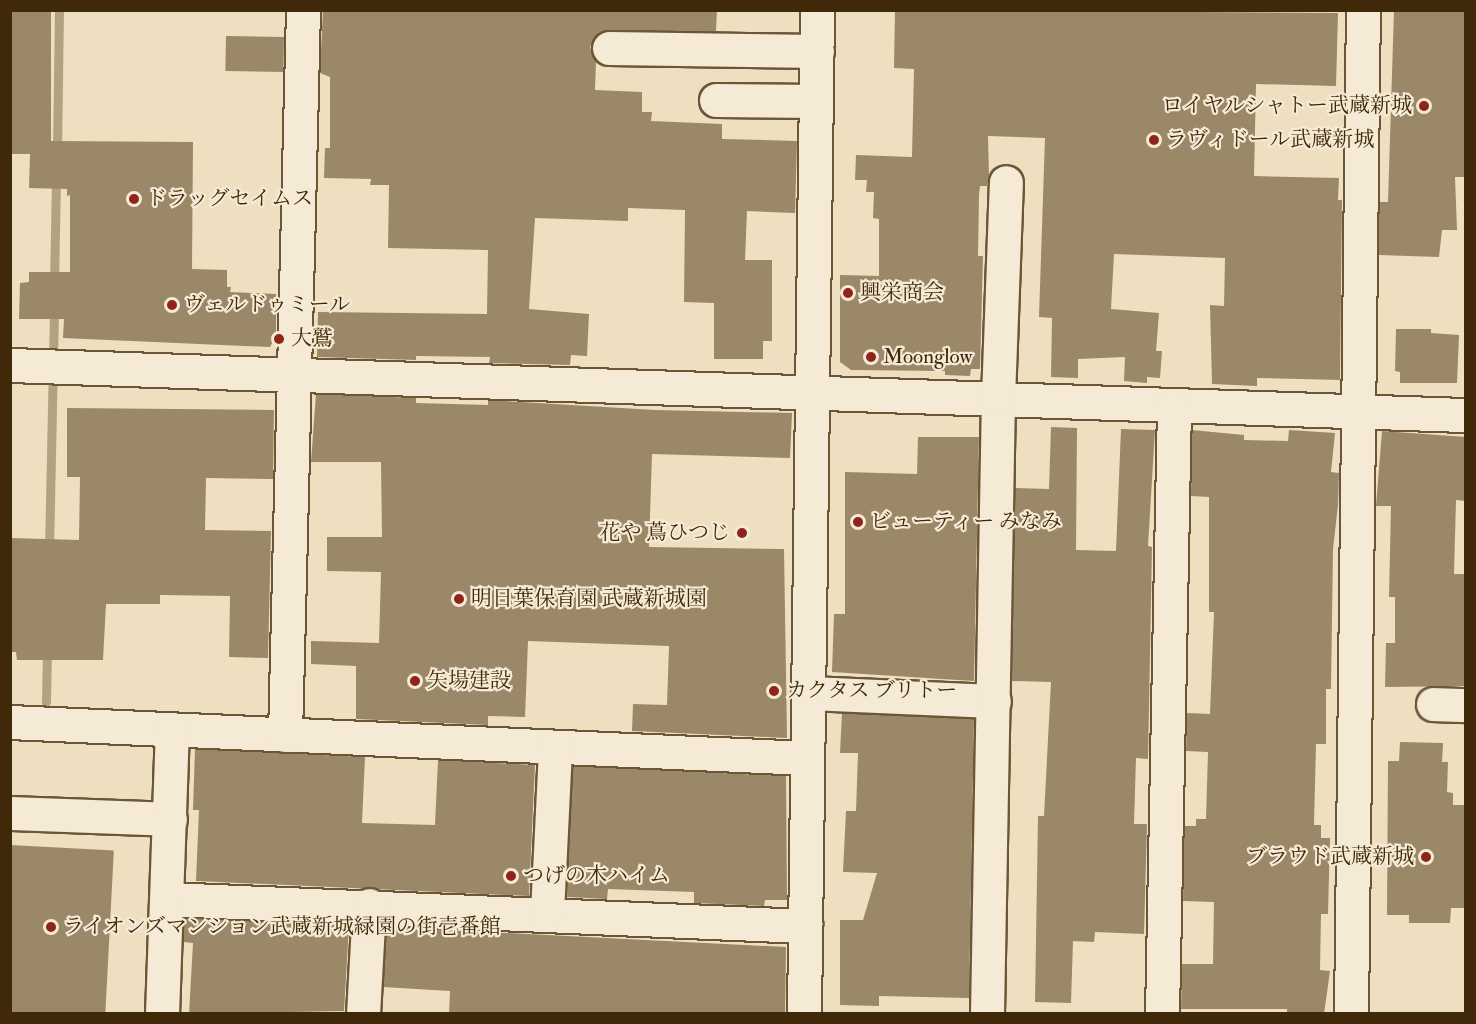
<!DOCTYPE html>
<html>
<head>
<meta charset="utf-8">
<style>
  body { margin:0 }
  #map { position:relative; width:1476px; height:1024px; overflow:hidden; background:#eedfc0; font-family:"IM FELL Double Pica","Noto Serif JP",serif }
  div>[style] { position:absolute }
  .stream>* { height:9px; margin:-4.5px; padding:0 4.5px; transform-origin:4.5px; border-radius:4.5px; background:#b3a181 }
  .building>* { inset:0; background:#9a8868; transform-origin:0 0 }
  .roads { filter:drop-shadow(2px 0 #6c5636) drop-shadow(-2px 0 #6c5636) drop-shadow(0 2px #6c5636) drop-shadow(0 -2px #6c5636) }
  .minor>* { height:33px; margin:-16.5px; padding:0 16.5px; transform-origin:16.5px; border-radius:16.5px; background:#f4ead6 }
  .dots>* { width:16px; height:16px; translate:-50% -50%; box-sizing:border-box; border:3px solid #f4ead6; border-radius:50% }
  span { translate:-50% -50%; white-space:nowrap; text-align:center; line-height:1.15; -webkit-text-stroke:4.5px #f4ead6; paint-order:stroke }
  .poi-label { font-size:21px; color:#402908 }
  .right { translate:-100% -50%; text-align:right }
  .left { translate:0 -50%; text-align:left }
  .frame { position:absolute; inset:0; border:12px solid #402908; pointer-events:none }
</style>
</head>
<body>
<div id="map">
  <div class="stream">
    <div style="left:57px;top:152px;width:142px;rotate:-89.2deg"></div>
    <div style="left:54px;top:284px;width:106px;rotate:-88.9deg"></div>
    <div style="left:49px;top:551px;width:244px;rotate:-88.8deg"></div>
    <div style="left:46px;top:702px;width:53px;rotate:-88.9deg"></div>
  </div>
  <div class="building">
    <div style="clip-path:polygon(10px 10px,51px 10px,51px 141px,193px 142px,192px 269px,227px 270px,227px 287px,231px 287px,230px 292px,276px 294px,276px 336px,270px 347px,63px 338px,64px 319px,19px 319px,20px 283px,29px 282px,29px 272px,70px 272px,70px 195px,67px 196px,67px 189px,29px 188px,30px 154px,10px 154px)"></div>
    <div style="clip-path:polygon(323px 10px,717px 10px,716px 31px,599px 32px,590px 47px,596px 61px,595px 90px,642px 92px,642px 112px,652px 112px,651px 121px,722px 124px,722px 139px,797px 141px,795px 213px,747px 211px,745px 260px,772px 260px,772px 341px,763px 341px,763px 359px,714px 359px,714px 303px,684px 302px,685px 210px,628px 208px,628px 221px,535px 218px,529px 309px,589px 314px,587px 356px,571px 355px,570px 365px,489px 363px,490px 357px,416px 356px,416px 360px,317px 357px,318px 312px,487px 314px,488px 250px,388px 248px,389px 185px,370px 185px,371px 179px,324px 178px,325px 148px,330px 148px,330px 77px,320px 73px)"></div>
    <div style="clip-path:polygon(895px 10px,1338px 13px,1336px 86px,1256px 84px,1254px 176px,1339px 178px,1338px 200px,1342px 200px,1340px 380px,1257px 378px,1257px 386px,1212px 384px,1210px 305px,1224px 306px,1225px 258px,1114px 254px,1111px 309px,1159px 313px,1156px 351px,1162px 351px,1160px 378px,1147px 377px,1147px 383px,1124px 381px,1125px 357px,1078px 359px,1078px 378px,1051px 377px,1052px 318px,1039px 317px,1045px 138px,988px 136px,989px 176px,987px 186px,980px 186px,979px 195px,978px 256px,983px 256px,980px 369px,971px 369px,970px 376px,945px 375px,945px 371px,851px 370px,840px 362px,840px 275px,879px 276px,879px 219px,873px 218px,874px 192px,866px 192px,867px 180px,855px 180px,856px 155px,912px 157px,914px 69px,894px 68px)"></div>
    <div style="clip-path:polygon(1394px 10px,1466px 12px,1466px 177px,1455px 177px,1457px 230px,1442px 230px,1439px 257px,1379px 255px,1379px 202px,1388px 202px)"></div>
    <div style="left:226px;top:36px;width:58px;height:35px;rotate:1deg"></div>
    <div style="clip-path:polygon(1396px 329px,1431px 329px,1431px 333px,1459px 335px,1457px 383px,1400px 383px,1400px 372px,1395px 371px)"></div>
    <div style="clip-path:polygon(316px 394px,416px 398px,416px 403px,488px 405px,488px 400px,655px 410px,792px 413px,790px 458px,652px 454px,649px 547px,784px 549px,787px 738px,632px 731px,633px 704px,667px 705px,669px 646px,528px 641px,525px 717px,488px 716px,488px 725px,356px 719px,356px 666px,311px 664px,311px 641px,379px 643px,381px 572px,327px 571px,327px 537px,382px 537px,381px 462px,311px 462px)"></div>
    <div style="clip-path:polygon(67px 408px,274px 410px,273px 479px,206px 478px,205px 530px,271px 531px,268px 658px,229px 657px,230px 596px,160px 595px,160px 604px,106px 604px,103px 660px,17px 660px,16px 652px,10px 652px,10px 538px,79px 540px,80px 477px,67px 477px)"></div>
    <div style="clip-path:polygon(1051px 427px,1077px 428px,1076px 550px,1116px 551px,1121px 429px,1155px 430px,1148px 546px,1152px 547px,1148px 759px,1136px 758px,1134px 824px,1147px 824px,1144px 934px,1095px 932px,1094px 942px,1073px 941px,1071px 1003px,1035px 1002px,1038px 816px,1044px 816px,1051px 682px,1012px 681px,1015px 488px,1049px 489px)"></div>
    <div style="clip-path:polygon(1192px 430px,1244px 435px,1244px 440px,1288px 441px,1289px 430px,1335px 433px,1331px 472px,1339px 473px,1338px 505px,1333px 549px,1331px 689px,1326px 689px,1326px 744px,1316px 744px,1314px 825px,1321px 825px,1321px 838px,1330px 838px,1328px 914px,1321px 914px,1320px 970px,1330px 971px,1324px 1014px,1287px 1014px,1287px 1009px,1181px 1009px,1182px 964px,1213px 964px,1214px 902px,1183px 901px,1184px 826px,1196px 826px,1196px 819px,1206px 819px,1208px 752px,1186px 751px,1187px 713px,1210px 714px,1214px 612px,1209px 612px,1209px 497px,1191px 496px)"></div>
    <div style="clip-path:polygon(1382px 431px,1466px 437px,1466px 501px,1456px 500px,1454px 574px,1466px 574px,1466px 686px,1385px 687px,1386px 643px,1395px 643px,1395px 597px,1389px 597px,1391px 506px,1376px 506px)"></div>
    <div style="clip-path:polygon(918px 437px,979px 437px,974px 681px,832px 672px,834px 614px,845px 614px,845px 472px,917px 474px)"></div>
    <div style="clip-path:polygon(842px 713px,974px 719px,969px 998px,879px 996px,879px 1006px,840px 1005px,840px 920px,863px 920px,877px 873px,843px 872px,846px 811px,856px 811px,858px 753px,840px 753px)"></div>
    <div style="clip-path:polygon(1400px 742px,1443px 743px,1442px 762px,1448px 762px,1447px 792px,1453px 793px,1453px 805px,1466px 805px,1466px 908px,1451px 908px,1450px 923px,1409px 923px,1409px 915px,1387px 915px,1388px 761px,1399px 761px)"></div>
    <div style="clip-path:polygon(195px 749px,365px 757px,362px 823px,435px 825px,438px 760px,535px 765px,529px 896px,196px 881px,199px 810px,193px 810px)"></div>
    <div style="clip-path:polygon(573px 766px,786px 776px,787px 900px,765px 900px,764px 906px,694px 903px,694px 892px,608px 889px,607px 899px,567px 897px)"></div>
    <div style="left:10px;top:845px;width:104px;height:169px;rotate:3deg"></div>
    <div style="clip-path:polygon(184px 918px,349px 925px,344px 1011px,189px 1014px,193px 943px,183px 942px)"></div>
    <div style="clip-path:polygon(387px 927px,786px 947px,785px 1014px,449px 1014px,450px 991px,383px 987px)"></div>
  </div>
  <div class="roads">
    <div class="minor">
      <div style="left:609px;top:48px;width:208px;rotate:0.8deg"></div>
      <div style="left:716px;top:100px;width:100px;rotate:0.6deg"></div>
      <div style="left:10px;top:365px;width:1457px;rotate:1.97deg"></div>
      <div style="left:808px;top:693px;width:186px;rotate:2.5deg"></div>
      <div style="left:1433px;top:704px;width:33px;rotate:2deg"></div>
      <div style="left:10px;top:722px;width:798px;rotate:2.59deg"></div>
      <div style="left:285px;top:735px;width:725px;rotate:-88.58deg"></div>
      <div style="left:10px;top:813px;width:160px;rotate:2.1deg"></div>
      <div style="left:168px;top:899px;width:638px;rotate:2.43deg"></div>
      <div style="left:547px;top:913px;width:166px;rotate:-87.2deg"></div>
      <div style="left:162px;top:1014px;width:284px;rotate:-88deg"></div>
      <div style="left:363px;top:1014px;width:109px;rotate:-86.8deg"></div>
      <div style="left:804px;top:1014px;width:1004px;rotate:-89.26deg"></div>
      <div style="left:987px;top:1014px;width:616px;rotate:-88.98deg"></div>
      <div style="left:998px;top:398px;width:216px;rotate:-87.9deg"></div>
      <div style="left:1162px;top:1014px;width:609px;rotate:-88.87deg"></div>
      <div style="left:1351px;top:1014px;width:1004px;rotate:-89.32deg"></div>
    </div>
  </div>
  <div class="dots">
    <div style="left:1424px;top:106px;background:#8f2418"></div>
    <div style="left:1154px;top:140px;background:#8f2418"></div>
    <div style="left:134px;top:199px;background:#8f2418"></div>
    <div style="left:848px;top:293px;background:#8f2418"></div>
    <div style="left:172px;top:305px;background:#8f2418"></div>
    <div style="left:279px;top:339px;background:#8f2418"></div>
    <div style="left:871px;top:357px;background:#8f2418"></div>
    <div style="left:858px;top:522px;background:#8f2418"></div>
    <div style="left:742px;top:533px;background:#8f2418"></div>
    <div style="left:459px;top:599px;background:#8f2418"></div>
    <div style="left:415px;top:681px;background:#8f2418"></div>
    <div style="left:774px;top:691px;background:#8f2418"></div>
    <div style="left:1426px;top:857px;background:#8f2418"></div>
    <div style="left:511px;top:876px;background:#8f2418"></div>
    <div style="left:51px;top:927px;background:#8f2418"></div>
  </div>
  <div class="poi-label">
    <span class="right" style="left:1412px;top:106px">ロイヤルシャトー武蔵新城</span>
    <span class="left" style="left:1166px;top:140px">ラヴィドール武蔵新城</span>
    <span class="left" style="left:146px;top:199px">ドラッグセイムス</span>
    <span class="left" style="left:860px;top:293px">興栄商会</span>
    <span class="left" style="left:184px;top:305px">ヴェルドゥミール</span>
    <span class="left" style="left:291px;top:339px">大鷲</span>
    <span class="left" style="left:883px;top:357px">Moonglow</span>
    <span class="left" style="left:870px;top:522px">ビューティー みなみ</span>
    <span class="right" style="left:730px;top:533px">花や 蔦ひつじ</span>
    <span class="left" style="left:471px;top:599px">明日葉保育園 武蔵新城園</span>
    <span class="left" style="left:427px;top:681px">矢場建設</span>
    <span class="left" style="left:786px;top:691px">カクタス ブリトー</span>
    <span class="right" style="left:1414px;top:857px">ブラウド武蔵新城</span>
    <span class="left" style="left:523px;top:876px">つげの木ハイム</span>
    <span class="left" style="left:63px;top:927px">ライオンズマンション武蔵新城緑園の街壱番館</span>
  </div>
  <div class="frame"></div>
</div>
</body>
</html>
